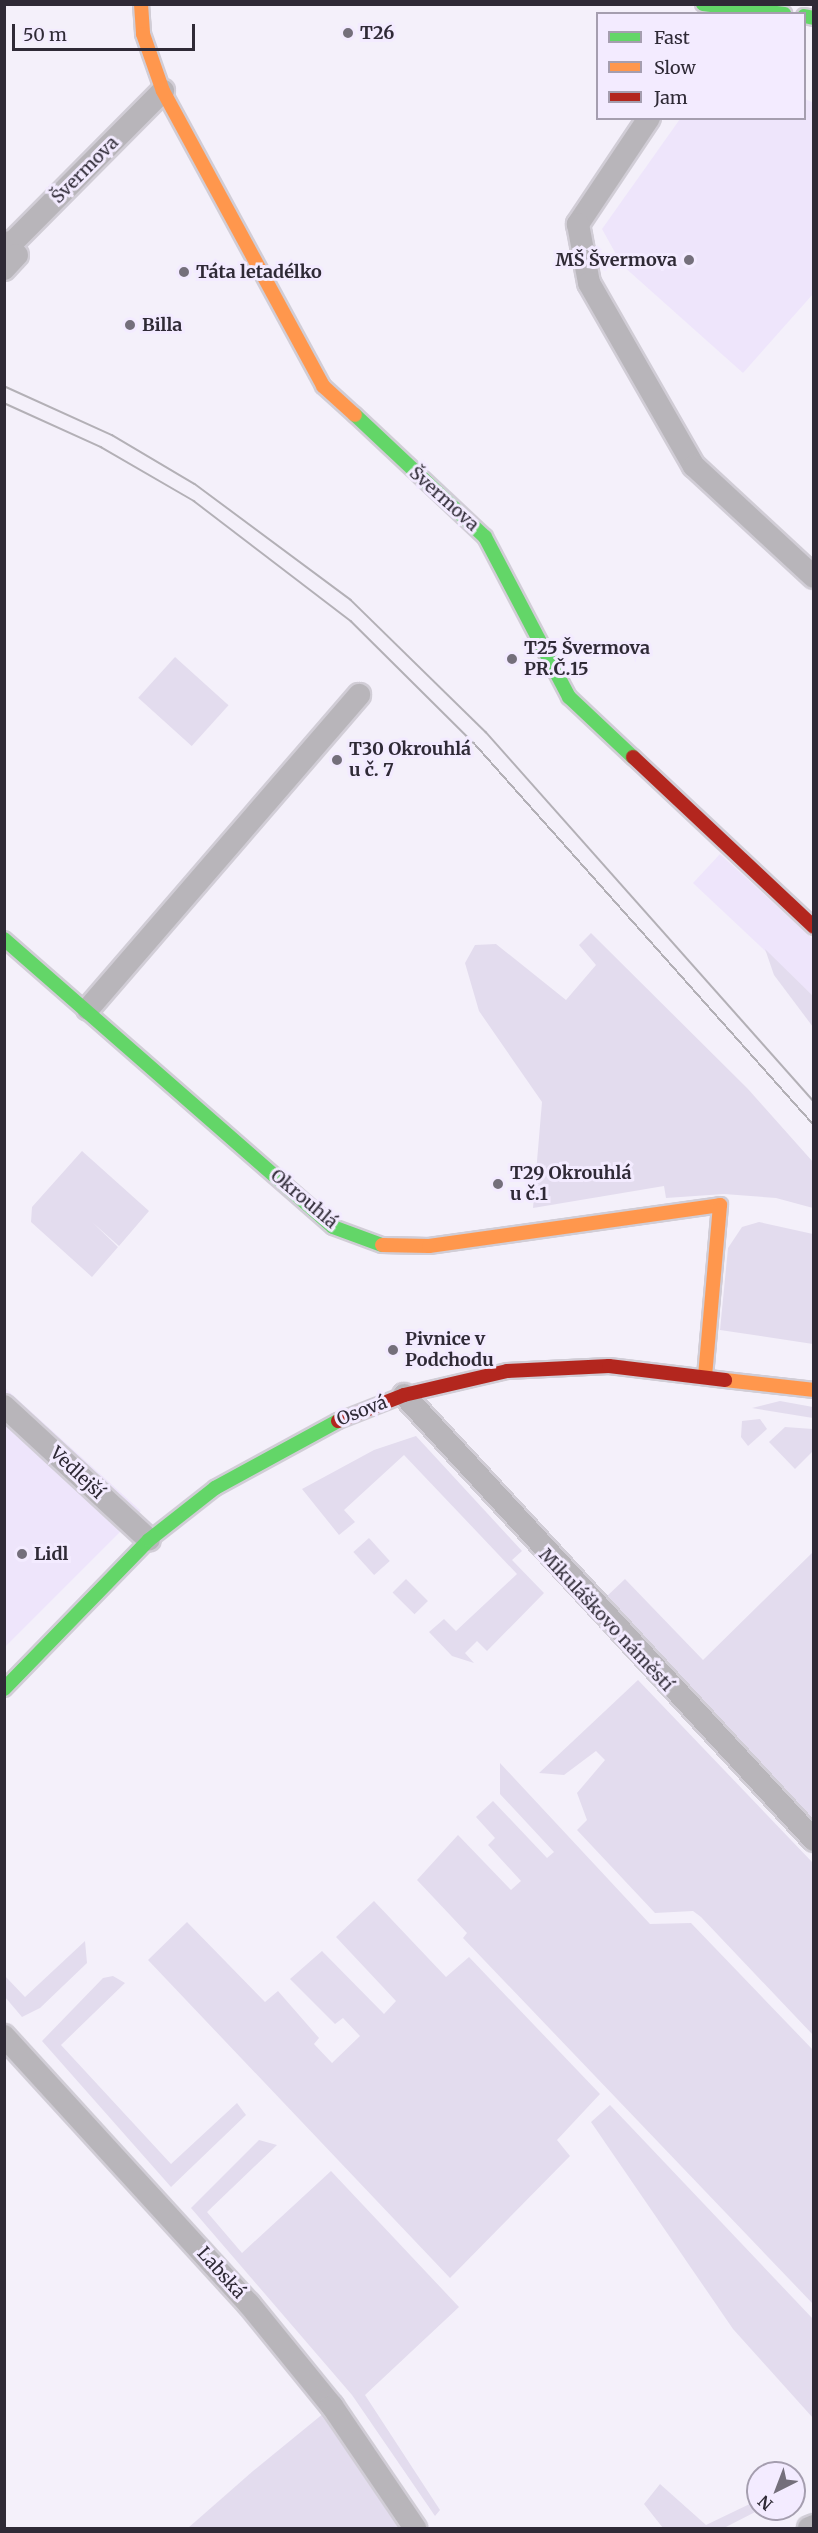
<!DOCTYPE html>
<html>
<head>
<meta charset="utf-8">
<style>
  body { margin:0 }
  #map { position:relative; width:818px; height:2533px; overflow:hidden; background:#f4f0fa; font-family:Merriweather,serif }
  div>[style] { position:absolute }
  .built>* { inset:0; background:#eee5fb }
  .green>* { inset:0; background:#e3dcee; transform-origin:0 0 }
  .roads { filter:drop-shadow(2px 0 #d1cdd6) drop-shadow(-2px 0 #d1cdd6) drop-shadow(0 2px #d1cdd6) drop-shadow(0 -2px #d1cdd6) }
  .street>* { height:22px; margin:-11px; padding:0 11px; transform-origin:11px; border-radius:11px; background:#b8b5ba }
  .fast>* { height:14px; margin:-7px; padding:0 7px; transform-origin:7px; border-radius:7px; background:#63d668 }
  .slow>* { height:14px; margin:-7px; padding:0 7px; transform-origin:7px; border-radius:7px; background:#ff974d }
  .jam>* { height:14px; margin:-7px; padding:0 7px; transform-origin:7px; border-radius:7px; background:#b3261e }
  .tram>* { height:1.5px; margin:-0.75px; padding:0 0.75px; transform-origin:0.75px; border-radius:0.75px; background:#b3b0b6 }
  .dots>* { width:16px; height:16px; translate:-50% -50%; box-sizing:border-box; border:3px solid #f3ebff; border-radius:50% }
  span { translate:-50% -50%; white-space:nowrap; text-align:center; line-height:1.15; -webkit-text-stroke:6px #f3ebff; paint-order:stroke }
  .poi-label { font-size:18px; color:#2f2a36; font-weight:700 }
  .left { translate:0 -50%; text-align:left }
  .right { translate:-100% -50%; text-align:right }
  .street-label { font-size:18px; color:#2f2a36 }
  .frame { position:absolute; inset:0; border:6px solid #2f2a36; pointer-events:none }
  .legend { position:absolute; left:596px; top:12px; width:210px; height:108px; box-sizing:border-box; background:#f3ebff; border:2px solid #a59eaf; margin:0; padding:8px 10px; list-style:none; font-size:18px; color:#2f2a36 }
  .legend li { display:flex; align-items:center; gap:12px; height:30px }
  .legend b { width:30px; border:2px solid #a59eaf }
  .north { position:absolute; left:746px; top:2461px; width:60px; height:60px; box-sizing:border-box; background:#f3ebff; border:2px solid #a59eaf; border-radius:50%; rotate:222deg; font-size:16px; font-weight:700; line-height:24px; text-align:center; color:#2f2a36 }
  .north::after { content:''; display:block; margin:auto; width:21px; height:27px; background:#746f7b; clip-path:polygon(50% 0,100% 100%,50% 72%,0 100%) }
  .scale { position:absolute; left:12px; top:24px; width:183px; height:27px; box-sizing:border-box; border:3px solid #2f2a36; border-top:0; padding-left:8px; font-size:18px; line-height:21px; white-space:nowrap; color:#2f2a36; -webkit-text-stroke:4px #f3ebff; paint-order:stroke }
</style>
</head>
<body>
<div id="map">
  <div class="built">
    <div style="clip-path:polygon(805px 99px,814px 103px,813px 294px,743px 373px,622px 265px,602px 229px,680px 119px,804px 118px)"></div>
    <div style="clip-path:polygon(720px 854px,813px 939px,813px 996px,693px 883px)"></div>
    <div style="clip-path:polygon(5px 1388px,141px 1511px,5px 1647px)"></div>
  </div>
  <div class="green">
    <div style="left:175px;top:657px;width:72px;height:55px;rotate:42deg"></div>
    <div style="clip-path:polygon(591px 933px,748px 1089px,813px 1162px,813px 1208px,776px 1198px,724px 1194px,666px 1198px,664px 1186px,533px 1208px,542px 1102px,479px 1011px,465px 963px,475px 945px,496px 944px,566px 1000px,596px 965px,579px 945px)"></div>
    <div style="clip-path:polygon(765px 949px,813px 996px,813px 1027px,774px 975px)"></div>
    <div style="clip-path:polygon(82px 1151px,149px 1211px,119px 1246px,92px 1222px,118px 1247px,92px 1277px,31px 1222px,32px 1207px)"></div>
    <div style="clip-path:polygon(759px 1222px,813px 1234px,813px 1344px,720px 1330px,728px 1248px,742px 1227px)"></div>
    <div style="clip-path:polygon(780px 1401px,813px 1407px,813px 1418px,752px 1408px)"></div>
    <div style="clip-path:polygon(760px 1419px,767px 1429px,748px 1446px,741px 1437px,742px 1421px)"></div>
    <div style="clip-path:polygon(785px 1427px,813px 1429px,813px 1451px,795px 1469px,769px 1442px)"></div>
    <div style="clip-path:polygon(416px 1436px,522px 1551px,512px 1560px,544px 1593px,487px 1651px,477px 1641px,465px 1653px,474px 1663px,452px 1656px,429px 1632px,444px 1619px,456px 1631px,517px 1574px,404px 1455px,344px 1510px,355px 1522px,339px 1535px,302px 1489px,374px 1450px)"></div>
    <div style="left:369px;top:1538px;width:31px;height:21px;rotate:48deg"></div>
    <div style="clip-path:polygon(813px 1552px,813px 1819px,605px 1598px,625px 1579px,703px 1660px)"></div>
    <div style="left:406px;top:1579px;width:31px;height:19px;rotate:45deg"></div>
    <div style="clip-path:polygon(638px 1680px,813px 1863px,813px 2035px,701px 1917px,693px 1911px,655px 1913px,577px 1830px,587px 1820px,577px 1793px,605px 1760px,596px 1751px,564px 1775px,539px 1773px)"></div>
    <div style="clip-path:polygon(500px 1763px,650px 1924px,691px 1923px,813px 2050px,813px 2304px,463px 1938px,467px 1933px,417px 1880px,458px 1835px,511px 1890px,521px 1881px,488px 1845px,495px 1838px,476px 1817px,493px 1801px,547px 1858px,554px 1852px,500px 1794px)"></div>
    <div style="clip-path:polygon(374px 1901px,446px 1977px,469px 1957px,600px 2094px,557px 2140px,570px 2156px,450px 2278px,148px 1960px,187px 1922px,265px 2002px,278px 1991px,319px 2038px,314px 2044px,332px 2063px,360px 2036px,343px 2018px,335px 2024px,290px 1979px,322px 1951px,384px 2014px,396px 2001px,336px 1937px)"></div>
    <div style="clip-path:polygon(85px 1941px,87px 1963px,40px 2008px,22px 2017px,5px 1997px,5px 1976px,25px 1997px)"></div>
    <div style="clip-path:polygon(113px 1976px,125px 1983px,61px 2045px,171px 2164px,237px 2103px,246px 2115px,171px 2187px,42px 2041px,103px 1978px)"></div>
    <div style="clip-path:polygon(610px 2105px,813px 2319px,813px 2418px,733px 2329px,591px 2122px)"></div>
    <div style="clip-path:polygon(259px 2140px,277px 2145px,207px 2212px,242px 2253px,331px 2171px,459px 2307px,365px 2395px,440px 2510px,435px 2516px,352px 2395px,191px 2208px)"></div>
    <div style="clip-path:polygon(324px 2413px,401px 2528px,188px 2528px,253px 2471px)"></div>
    <div style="clip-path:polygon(660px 2484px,706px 2525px,758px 2500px,761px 2509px,724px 2528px,663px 2528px,644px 2504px)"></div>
  </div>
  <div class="roads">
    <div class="street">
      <div style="left:649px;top:118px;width:128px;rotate:123.8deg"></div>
      <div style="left:578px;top:224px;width:60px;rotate:79.4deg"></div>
      <div style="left:589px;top:283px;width:211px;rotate:60.2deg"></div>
      <div style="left:694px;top:466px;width:163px;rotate:42.8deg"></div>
      <div style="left:4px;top:243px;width:9px;rotate:-6deg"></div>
      <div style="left:13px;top:242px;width:213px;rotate:-45.2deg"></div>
      <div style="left:4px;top:269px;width:19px;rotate:-47deg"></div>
      <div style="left:88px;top:1009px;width:415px;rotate:-49.2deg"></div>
      <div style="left:404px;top:1395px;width:605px;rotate:47.34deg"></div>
      <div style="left:4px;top:1406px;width:197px;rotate:42.7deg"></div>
      <div style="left:4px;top:2036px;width:363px;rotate:47.6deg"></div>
      <div style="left:249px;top:2304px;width:132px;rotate:50.9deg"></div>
      <div style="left:332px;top:2406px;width:148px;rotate:55.8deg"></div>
      <div style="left:809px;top:2528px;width:5px;rotate:-22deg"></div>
    </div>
    <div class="fast">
      <div style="left:703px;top:4px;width:82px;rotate:7deg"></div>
      <div style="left:804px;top:16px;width:10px;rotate:11deg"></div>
      <div style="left:355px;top:415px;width:178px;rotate:43.2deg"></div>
      <div style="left:485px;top:537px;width:181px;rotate:62.3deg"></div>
      <div style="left:569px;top:697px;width:88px;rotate:43.2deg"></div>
      <div style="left:4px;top:939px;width:437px;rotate:41.2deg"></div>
      <div style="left:333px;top:1227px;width:52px;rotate:20.2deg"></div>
      <div style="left:4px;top:1689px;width:208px;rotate:-45.8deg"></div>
      <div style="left:149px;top:1540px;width:84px;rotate:-38.2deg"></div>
      <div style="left:215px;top:1488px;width:140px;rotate:-28.6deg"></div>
    </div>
    <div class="slow">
      <div style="left:141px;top:4px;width:30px;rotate:86deg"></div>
      <div style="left:143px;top:34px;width:60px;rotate:70.7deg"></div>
      <div style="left:163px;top:91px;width:336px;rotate:61.5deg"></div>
      <div style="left:323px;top:386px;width:43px;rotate:42.2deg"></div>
      <div style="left:382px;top:1245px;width:47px;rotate:1.2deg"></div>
      <div style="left:429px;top:1246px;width:294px;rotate:-8deg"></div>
      <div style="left:720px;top:1205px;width:172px;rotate:95deg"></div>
      <div style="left:725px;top:1380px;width:90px;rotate:6.4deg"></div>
    </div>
    <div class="jam">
      <div style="left:633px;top:757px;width:248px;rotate:43.2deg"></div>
      <div style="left:338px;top:1421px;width:71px;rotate:-21.5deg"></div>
      <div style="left:404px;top:1395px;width:106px;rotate:-13.1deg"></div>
      <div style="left:507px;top:1371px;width:102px;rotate:-2.8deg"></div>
      <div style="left:609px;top:1366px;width:117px;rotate:6.9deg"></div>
    </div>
  </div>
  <div class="tram">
    <div style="left:4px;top:386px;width:119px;rotate:24.4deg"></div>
    <div style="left:112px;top:435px;width:96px;rotate:30.6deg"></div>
    <div style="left:195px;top:484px;width:194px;rotate:36.6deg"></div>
    <div style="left:351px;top:600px;width:189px;rotate:44.4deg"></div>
    <div style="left:486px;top:732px;width:494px;rotate:48.4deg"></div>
    <div style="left:4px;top:403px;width:107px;rotate:24.4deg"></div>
    <div style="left:101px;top:447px;width:108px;rotate:30.1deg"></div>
    <div style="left:194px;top:501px;width:198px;rotate:37.4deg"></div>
    <div style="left:351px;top:621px;width:173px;rotate:44.8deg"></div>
    <div style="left:474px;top:743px;width:511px;rotate:48.33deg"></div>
  </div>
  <div class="dots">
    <div style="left:348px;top:33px;background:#746f7b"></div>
    <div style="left:689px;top:260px;background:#746f7b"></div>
    <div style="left:184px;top:272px;background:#746f7b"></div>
    <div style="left:130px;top:325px;background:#746f7b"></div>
    <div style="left:512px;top:659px;background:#746f7b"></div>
    <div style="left:337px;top:760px;background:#746f7b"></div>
    <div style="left:498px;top:1184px;background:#746f7b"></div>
    <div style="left:393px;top:1350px;background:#746f7b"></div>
    <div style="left:22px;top:1554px;background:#746f7b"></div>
  </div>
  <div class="poi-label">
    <span class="left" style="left:360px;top:33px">T26</span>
    <span class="right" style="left:677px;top:260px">MŠ Švermova</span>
    <span class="left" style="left:196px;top:272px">Táta letadélko</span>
    <span class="left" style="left:142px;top:325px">Billa</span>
    <span class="left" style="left:524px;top:659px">T25 Švermova<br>PR.Č.15</span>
    <span class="left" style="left:349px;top:760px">T30 Okrouhlá<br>u č. 7</span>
    <span class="left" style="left:510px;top:1184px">T29 Okrouhlá<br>u č.1</span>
    <span class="left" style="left:405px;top:1350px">Pivnice v<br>Podchodu</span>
    <span class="left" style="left:34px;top:1554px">Lidl</span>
  </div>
  <div class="street-label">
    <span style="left:85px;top:170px;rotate:-45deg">Švermova</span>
    <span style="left:444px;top:499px;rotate:42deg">Švermova</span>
    <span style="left:304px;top:1199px;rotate:40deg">Okrouhlá</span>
    <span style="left:362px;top:1411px;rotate:-21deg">Osová</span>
    <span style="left:77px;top:1473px;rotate:43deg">Vedlejší</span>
    <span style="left:606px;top:1620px;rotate:47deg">Mikuláškovo náměstí</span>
    <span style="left:221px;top:2273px;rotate:48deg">Labská</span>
  </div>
  <div class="frame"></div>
  <ul class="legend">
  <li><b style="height:8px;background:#63d668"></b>Fast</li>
  <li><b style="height:8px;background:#ff974d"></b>Slow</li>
  <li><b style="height:8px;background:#b3261e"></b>Jam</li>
  </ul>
  <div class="north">N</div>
  <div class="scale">50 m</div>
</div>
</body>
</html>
